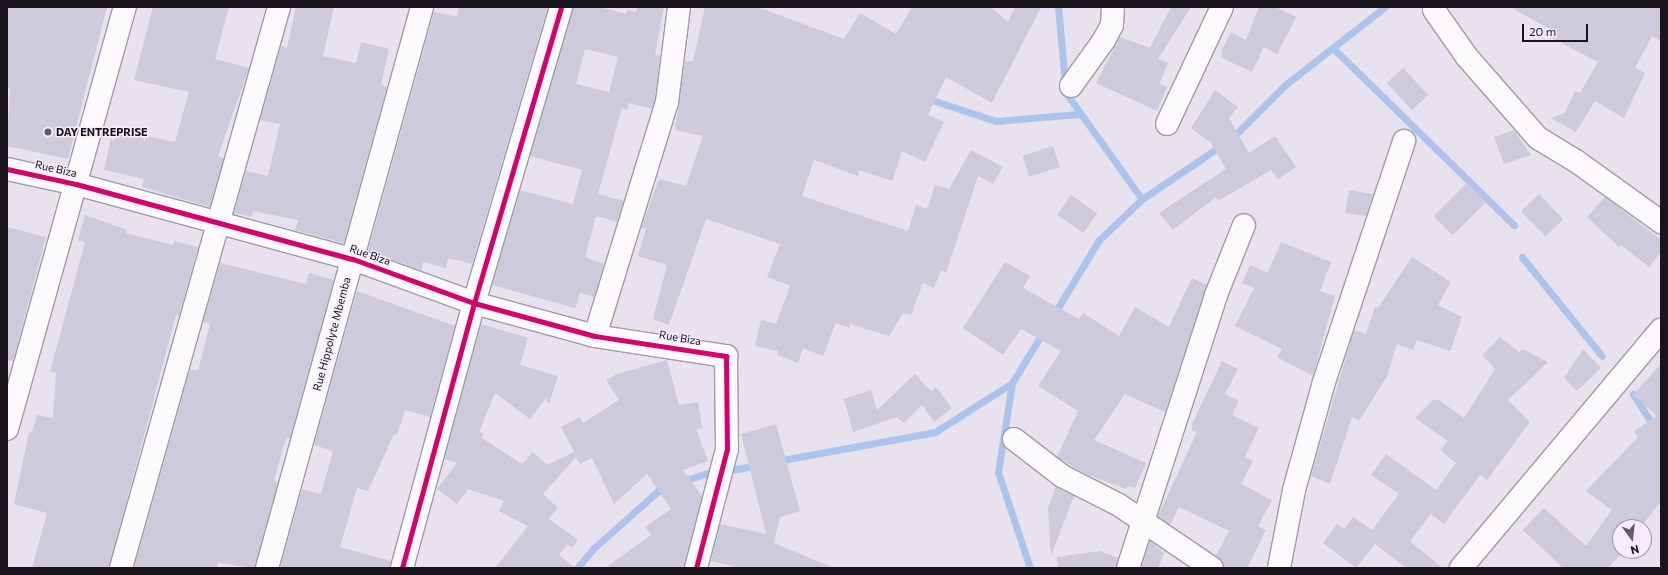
<!DOCTYPE html>
<html>
<head>
<meta charset="utf-8">
<style>
  body { margin:0 }
  #map { position:relative; width:1668px; height:575px; overflow:hidden; background:#e8e1ee; font-family:Commissioner,sans-serif }
  div>[style] { position:absolute }
  .stream>* { height:7px; margin:-3.5px; padding:0 3.5px; transform-origin:3.5px; border-radius:3.5px; background:#acc3eb }
  .building>* { inset:0; background:#cdcadb; transform-origin:0 0 }
  .roads { filter:drop-shadow(1px 0 #a09ba4) drop-shadow(-1px 0 #a09ba4) drop-shadow(0 1px #a09ba4) drop-shadow(0 -1px #a09ba4) }
  .minor>* { height:22px; margin:-11px; padding:0 11px; transform-origin:11px; border-radius:11px; background:#fcfafc }
  .cycleway>* { height:5px; margin:-2.5px; padding:0 2.5px; transform-origin:2.5px; border-radius:2.5px; background:#d6006c }
  .dots>* { width:11px; height:11px; translate:-50% -50%; box-sizing:border-box; border:2px solid #f5ebfd; border-radius:50% }
  span { translate:-50% -50%; white-space:nowrap; text-align:center; line-height:1.15; -webkit-text-stroke:3px #f5ebfd; paint-order:stroke }
  .poi-label { font-size:11px; color:#19141c; font-weight:700 }
  .left { translate:0 -50%; text-align:left }
  .street-label { font-size:11px; color:#19141c }
  .frame { position:absolute; inset:0; border:8px solid #19141c; pointer-events:none }
  .north { position:absolute; left:1612px; top:519px; width:40px; height:40px; box-sizing:border-box; background:#f5ebfd; border:1px solid #9d95a3; border-radius:50%; rotate:165deg; font-size:11px; font-weight:700; line-height:16px; text-align:center; color:#19141c }
  .north::after { content:''; display:block; margin:auto; width:14px; height:18px; background:#615c66; clip-path:polygon(50% 0,100% 100%,50% 72%,0 100%) }
  .scale { position:absolute; left:1522px; top:24px; width:66px; height:18px; box-sizing:border-box; border:2px solid #19141c; border-top:0; padding-left:5px; font-size:12px; line-height:14px; white-space:nowrap; color:#19141c; -webkit-text-stroke:3px #f5ebfd; paint-order:stroke }
</style>
</head>
<body>
<div id="map">
  <div class="stream">
    <div style="left:1058px;top:7px;width:86px;rotate:84.7deg"></div>
    <div style="left:1066px;top:93px;width:130px;rotate:54.4deg"></div>
    <div style="left:1334px;top:49px;width:252px;rotate:44.4deg"></div>
    <div style="left:926px;top:98px;width:74px;rotate:18.2deg"></div>
    <div style="left:996px;top:121px;width:84px;rotate:-4.8deg"></div>
    <div style="left:1231px;top:139px;width:76px;rotate:-45deg"></div>
    <div style="left:1285px;top:85px;width:127px;rotate:-38deg"></div>
    <div style="left:1522px;top:257px;width:127px;rotate:51.1deg"></div>
    <div style="left:1054px;top:314px;width:87px;rotate:-58.7deg"></div>
    <div style="left:1099px;top:240px;width:59px;rotate:-43.6deg"></div>
    <div style="left:1142px;top:199px;width:97px;rotate:-34deg"></div>
    <div style="left:1012px;top:383px;width:90px;rotate:98.9deg"></div>
    <div style="left:998px;top:472px;width:101px;rotate:71.6deg"></div>
    <div style="left:1633px;top:394px;width:52px;rotate:57.5deg"></div>
    <div style="left:777px;top:461px;width:161px;rotate:-10.4deg"></div>
    <div style="left:935px;top:432px;width:91px;rotate:-32.5deg"></div>
    <div style="left:1012px;top:383px;width:60px;rotate:-58.7deg"></div>
    <div style="left:732px;top:470px;width:25px;rotate:-11deg"></div>
    <div style="left:680px;top:482px;width:36px;rotate:-18deg"></div>
    <div style="left:577px;top:568px;width:26px;rotate:-50deg"></div>
    <div style="left:594px;top:548px;width:86px;rotate:-41.7deg"></div>
    <div style="left:658px;top:491px;width:10px;rotate:-24deg"></div>
  </div>
  <div class="building">
    <div style="clip-path:polygon(7px 7px,107px 7px,68px 159px,7px 146px,10px 89px,7px 88px)"></div>
    <div style="clip-path:polygon(153px 7px,229px 7px,215px 59px,249px 68px,218px 156px,224px 158px,210px 207px,142px 187px,144px 179px,104px 170px,113px 129px,175px 142px,189px 92px,134px 80px)"></div>
    <div style="clip-path:polygon(296px 7px,334px 7px,323px 56px,356px 63px,361px 42px,389px 49px,381px 85px,387px 87px,344px 243px,295px 230px,298px 220px,253px 211px,252px 217px,234px 213px,246px 171px,268px 176px,280px 124px,260px 120px,281px 46px,287px 48px)"></div>
    <div style="clip-path:polygon(459px 7px,548px 7px,472px 264px,448px 258px,446px 268px,423px 262px,421px 270px,368px 251px,434px 12px,457px 17px)"></div>
    <div style="clip-path:polygon(evenodd,573px 7px,600px 7px,626px 14px,627px 10px,636px 12px,637px 7px,664px 7px,655px 55px,660px 56px,655px 99px,652px 109px,629px 103px,627px 110px,622px 108px,598px 194px,624px 201px,617px 222px,596px 216px,585px 257px,604px 264px,594px 297px,580px 293px,575px 308px,492px 285px,520px 190px,573px 204px,582px 170px,530px 156px,573px 7px,585px 49px,618px 57px,609px 92px,576px 84px,585px 49px)"></div>
    <div style="clip-path:polygon(705px 7px,757px 7px,844px 39px,860px 13px,896px 34px,912px 7px,991px 7px,1008px 22px,1015px 7px,1041px 7px,992px 103px,946px 77px,928px 115px,944px 122px,925px 162px,902px 151px,892px 181px,859px 170px,858px 176px,814px 160px,802px 196px,908px 231px,916px 205px,927px 209px,935px 185px,949px 189px,971px 150px,1003px 167px,993px 184px,978px 176px,946px 273px,941px 270px,934px 288px,923px 283px,911px 315px,903px 313px,889px 336px,850px 324px,849px 328px,836px 323px,823px 356px,803px 348px,798px 363px,777px 355px,778px 351px,755px 346px,761px 320px,776px 324px,790px 286px,767px 277px,780px 244px,706px 219px,669px 325px,653px 319px,667px 265px,638px 256px,646px 229px,641px 228px,659px 179px,686px 186px,703px 136px,675px 130px,685px 62px,693px 61px)"></div>
    <div style="clip-path:polygon(1171px 7px,1191px 7px,1158px 59px,1168px 63px,1159px 84px,1167px 87px,1157px 111px,1096px 83px,1120px 37px,1150px 48px)"></div>
    <div style="clip-path:polygon(1259px 7px,1275px 7px,1296px 17px,1277px 54px,1264px 47px,1252px 72px,1222px 58px,1222px 50px,1231px 32px,1246px 40px)"></div>
    <div style="clip-path:polygon(1510px 7px,1661px 7px,1661px 41px,1652px 36px,1635px 68px,1645px 73px,1624px 118px,1595px 101px,1576px 132px,1551px 118px,1565px 113px,1575px 91px,1580px 93px,1598px 62px,1550px 37px,1553px 31px)"></div>
    <div style="left:1403px;top:68px;width:37px;height:22px;rotate:47deg"></div>
    <div style="clip-path:polygon(1215px 90px,1238px 107px,1229px 118px,1249px 153px,1275px 136px,1296px 167px,1278px 179px,1271px 170px,1218px 201px,1216px 197px,1173px 230px,1159px 213px,1226px 169px,1211px 143px,1191px 128px)"></div>
    <div style="clip-path:polygon(1514px 130px,1531px 155px,1504px 164px,1494px 137px)"></div>
    <div style="left:1053px;top:146px;width:22px;height:32px;rotate:72deg"></div>
    <div style="left:1467px;top:183px;width:27px;height:47px;rotate:45deg"></div>
    <div style="clip-path:polygon(1349px 190px,1373px 194px,1366px 216px,1345px 213px)"></div>
    <div style="left:1539px;top:194px;width:35px;height:25px;rotate:46deg"></div>
    <div style="left:1071px;top:195px;width:32px;height:24px;rotate:35deg"></div>
    <div style="clip-path:polygon(1605px 197px,1661px 240px,1661px 252px,1649px 267px,1621px 245px,1619px 247px,1587px 217px)"></div>
    <div style="clip-path:polygon(85px 215px,127px 230px,126px 233px,173px 245px,174px 241px,198px 247px,179px 316px,176px 315px,109px 568px,32px 568px,47px 513px,14px 504px,29px 432px,32px 433px,37px 415px,53px 418px,56px 373px,50px 372px,85px 242px,78px 240px)"></div>
    <div style="clip-path:polygon(7px 227px,46px 237px,13px 361px,7px 360px)"></div>
    <div style="clip-path:polygon(1281px 242px,1331px 262px,1320px 291px,1335px 296px,1313px 376px,1277px 357px,1282px 349px,1235px 326px,1254px 288px,1242px 283px,1250px 265px,1268px 273px)"></div>
    <div style="clip-path:polygon(1412px 257px,1451px 282px,1438px 305px,1462px 317px,1450px 351px,1417px 340px,1413px 350px,1397px 344px,1387px 376px,1359px 421px,1352px 417px,1330px 484px,1311px 476px,1354px 330px,1366px 334px,1375px 307px,1378px 308px)"></div>
    <div style="clip-path:polygon(1005px 262px,1030px 276px,1023px 288px,1079px 319px,1083px 313px,1119px 336px,1135px 307px,1169px 327px,1192px 278px,1207px 285px,1165px 412px,1125px 394px,1094px 440px,1146px 463px,1135px 488px,1128px 486px,1126px 489px,1083px 473px,1057px 457px,1078px 411px,1038px 386px,1061px 351px,1021px 329px,1003px 355px,963px 328px)"></div>
    <div style="clip-path:polygon(220px 263px,306px 284px,309px 273px,334px 280px,290px 439px,286px 438px,274px 481px,278px 482px,255px 568px,218px 563px,217px 568px,134px 568px,190px 369px,198px 371px,210px 324px,203px 322px)"></div>
    <div style="clip-path:polygon(357px 291px,455px 326px,430px 417px,405px 410px,397px 435px,394px 434px,368px 491px,357px 488px,340px 547px,391px 561px,390px 568px,280px 568px,302px 489px,321px 494px,333px 451px,314px 445px)"></div>
    <div style="clip-path:polygon(481px 324px,528px 338px,520px 365px,558px 376px,549px 404px,546px 398px,530px 419px,495px 393px,479px 432px,483px 433px,482px 438px,522px 464px,533px 452px,547px 465px,574px 452px,561px 427px,580px 417px,583px 423px,619px 400px,606px 380px,617px 374px,667px 360px,679px 405px,698px 402px,702px 428px,696px 429px,708px 461px,683px 470px,702px 496px,684px 568px,605px 568px,651px 535px,645px 527px,671px 509px,647px 474px,614px 504px,592px 458px,580px 464px,576px 457px,543px 494px,558px 508px,549px 519px,578px 540px,573px 547px,567px 545px,559px 555px,575px 568px,495px 568px,528px 526px,499px 511px,504px 501px,468px 489px,457px 504px,437px 489px,457px 463px,444px 459px)"></div>
    <div style="clip-path:polygon(1500px 337px,1519px 352px,1522px 349px,1548px 362px,1508px 400px,1530px 422px,1487px 480px,1480px 475px,1444px 524px,1431px 514px,1410px 541px,1443px 568px,1406px 568px,1375px 544px,1356px 568px,1323px 543px,1337px 524px,1344px 529px,1353px 517px,1372px 530px,1399px 494px,1371px 475px,1386px 454px,1436px 490px,1456px 463px,1440px 450px,1448px 441px,1415px 418px,1433px 400px,1439px 400px,1464px 418px,1495px 369px,1482px 355px)"></div>
    <div style="clip-path:polygon(1583px 349px,1601px 368px,1577px 391px,1564px 378px)"></div>
    <div style="clip-path:polygon(1222px 361px,1238px 369px,1225px 394px,1239px 401px,1232px 415px,1259px 428px,1245px 457px,1253px 461px,1241px 484px,1272px 500px,1258px 526px,1266px 530px,1247px 568px,1224px 568px,1216px 556px,1229px 531px,1179px 507px,1170px 525px,1158px 516px,1197px 432px,1192px 430px,1192px 424px)"></div>
    <div style="clip-path:polygon(1661px 364px,1661px 501px,1641px 527px,1620px 527px,1620px 555px,1608px 568px,1563px 568px,1523px 530px,1544px 508px,1586px 546px,1612px 510px,1586px 491px,1638px 437px,1634px 431px,1657px 416px,1633px 395px)"></div>
    <div style="clip-path:polygon(915px 374px,931px 391px,936px 387px,952px 408px,934px 422px,922px 405px,904px 423px,897px 417px,853px 432px,844px 399px,871px 390px,877px 410px)"></div>
    <div style="clip-path:polygon(776px 424px,800px 511px,780px 517px,774px 543px,834px 568px,739px 568px,711px 561px,720px 524px,766px 534px,741px 434px)"></div>
    <div style="clip-path:polygon(1056px 487px,1074px 496px,1051px 556px,1048px 508px)"></div>
    <div style="clip-path:polygon(1150px 541px,1164px 553px,1158px 568px,1141px 568px)"></div>
    <div style="clip-path:polygon(1100px 551px,1118px 558px,1116px 568px,1058px 568px,1057px 557px)"></div>
  </div>
  <div class="roads">
    <div class="minor">
      <div style="left:1434px;top:10px;width:57px;rotate:54.9deg"></div>
      <div style="left:1467px;top:57px;width:108px;rotate:48.8deg"></div>
      <div style="left:1538px;top:138px;width:44px;rotate:31.2deg"></div>
      <div style="left:1576px;top:161px;width:105px;rotate:35.7deg"></div>
      <div style="left:1071px;top:86px;width:57px;rotate:-54.3deg"></div>
      <div style="left:1104px;top:40px;width:17px;rotate:-62deg"></div>
      <div style="left:1112px;top:25px;width:18px;rotate:-87deg"></div>
      <div style="left:1167px;top:124px;width:129px;rotate:-64.8deg"></div>
      <div style="left:7px;top:169px;width:71px;rotate:12.3deg"></div>
      <div style="left:76px;top:184px;width:287px;rotate:15.2deg"></div>
      <div style="left:353px;top:259px;width:129px;rotate:20deg"></div>
      <div style="left:474px;top:303px;width:125px;rotate:15.3deg"></div>
      <div style="left:595px;top:336px;width:133px;rotate:8.7deg"></div>
      <div style="left:726px;top:356px;width:93px;rotate:89.4deg"></div>
      <div style="left:727px;top:449px;width:123px;rotate:104.6deg"></div>
      <div style="left:595px;top:336px;width:245px;rotate:-72.9deg"></div>
      <div style="left:667px;top:102px;width:96px;rotate:-82.8deg"></div>
      <div style="left:7px;top:429px;width:438px;rotate:-74.4deg"></div>
      <div style="left:1014px;top:439px;width:61px;rotate:37.6deg"></div>
      <div style="left:1062px;top:476px;width:64px;rotate:27deg"></div>
      <div style="left:1119px;top:505px;width:112px;rotate:34.1deg"></div>
      <div style="left:121px;top:568px;width:583px;rotate:-74.27deg"></div>
      <div style="left:267px;top:568px;width:582px;rotate:-74.55deg"></div>
      <div style="left:402px;top:568px;width:275px;rotate:-74.8deg"></div>
      <div style="left:474px;top:303px;width:309px;rotate:-73.6deg"></div>
      <div style="left:1128px;top:568px;width:287px;rotate:-72.1deg"></div>
      <div style="left:1216px;top:295px;width:75px;rotate:-68.2deg"></div>
      <div style="left:1279px;top:568px;width:79px;rotate:-79.1deg"></div>
      <div style="left:1294px;top:490px;width:112px;rotate:-74.5deg"></div>
      <div style="left:1324px;top:382px;width:254px;rotate:-71.6deg"></div>
      <div style="left:1461px;top:568px;width:311px;rotate:-50deg"></div>
    </div>
  </div>
  <div class="cycleway">
    <div style="left:7px;top:169px;width:71px;rotate:12.3deg"></div>
    <div style="left:76px;top:184px;width:287px;rotate:15.2deg"></div>
    <div style="left:353px;top:259px;width:129px;rotate:20deg"></div>
    <div style="left:474px;top:303px;width:125px;rotate:15.3deg"></div>
    <div style="left:595px;top:336px;width:133px;rotate:8.7deg"></div>
    <div style="left:726px;top:356px;width:93px;rotate:89.4deg"></div>
    <div style="left:727px;top:449px;width:123px;rotate:104.6deg"></div>
    <div style="left:402px;top:568px;width:275px;rotate:-74.8deg"></div>
    <div style="left:474px;top:303px;width:309px;rotate:-73.6deg"></div>
  </div>
  <div class="dots">
    <div style="left:48px;top:132px;background:#615c66"></div>
  </div>
  <div class="poi-label">
    <span class="left" style="left:56px;top:132px">DAY ENTREPRISE</span>
  </div>
  <div class="street-label">
    <span style="left:56px;top:169px;rotate:13deg">Rue Biza</span>
    <span style="left:370px;top:255px;rotate:19deg">Rue Biza</span>
    <span style="left:332px;top:334px;rotate:-75deg">Rue Hippolyte Mbemba</span>
    <span style="left:680px;top:338px;rotate:10deg">Rue Biza</span>
  </div>
  <div class="frame"></div>
  <div class="north">N</div>
  <div class="scale">20 m</div>
</div>
</body>
</html>
